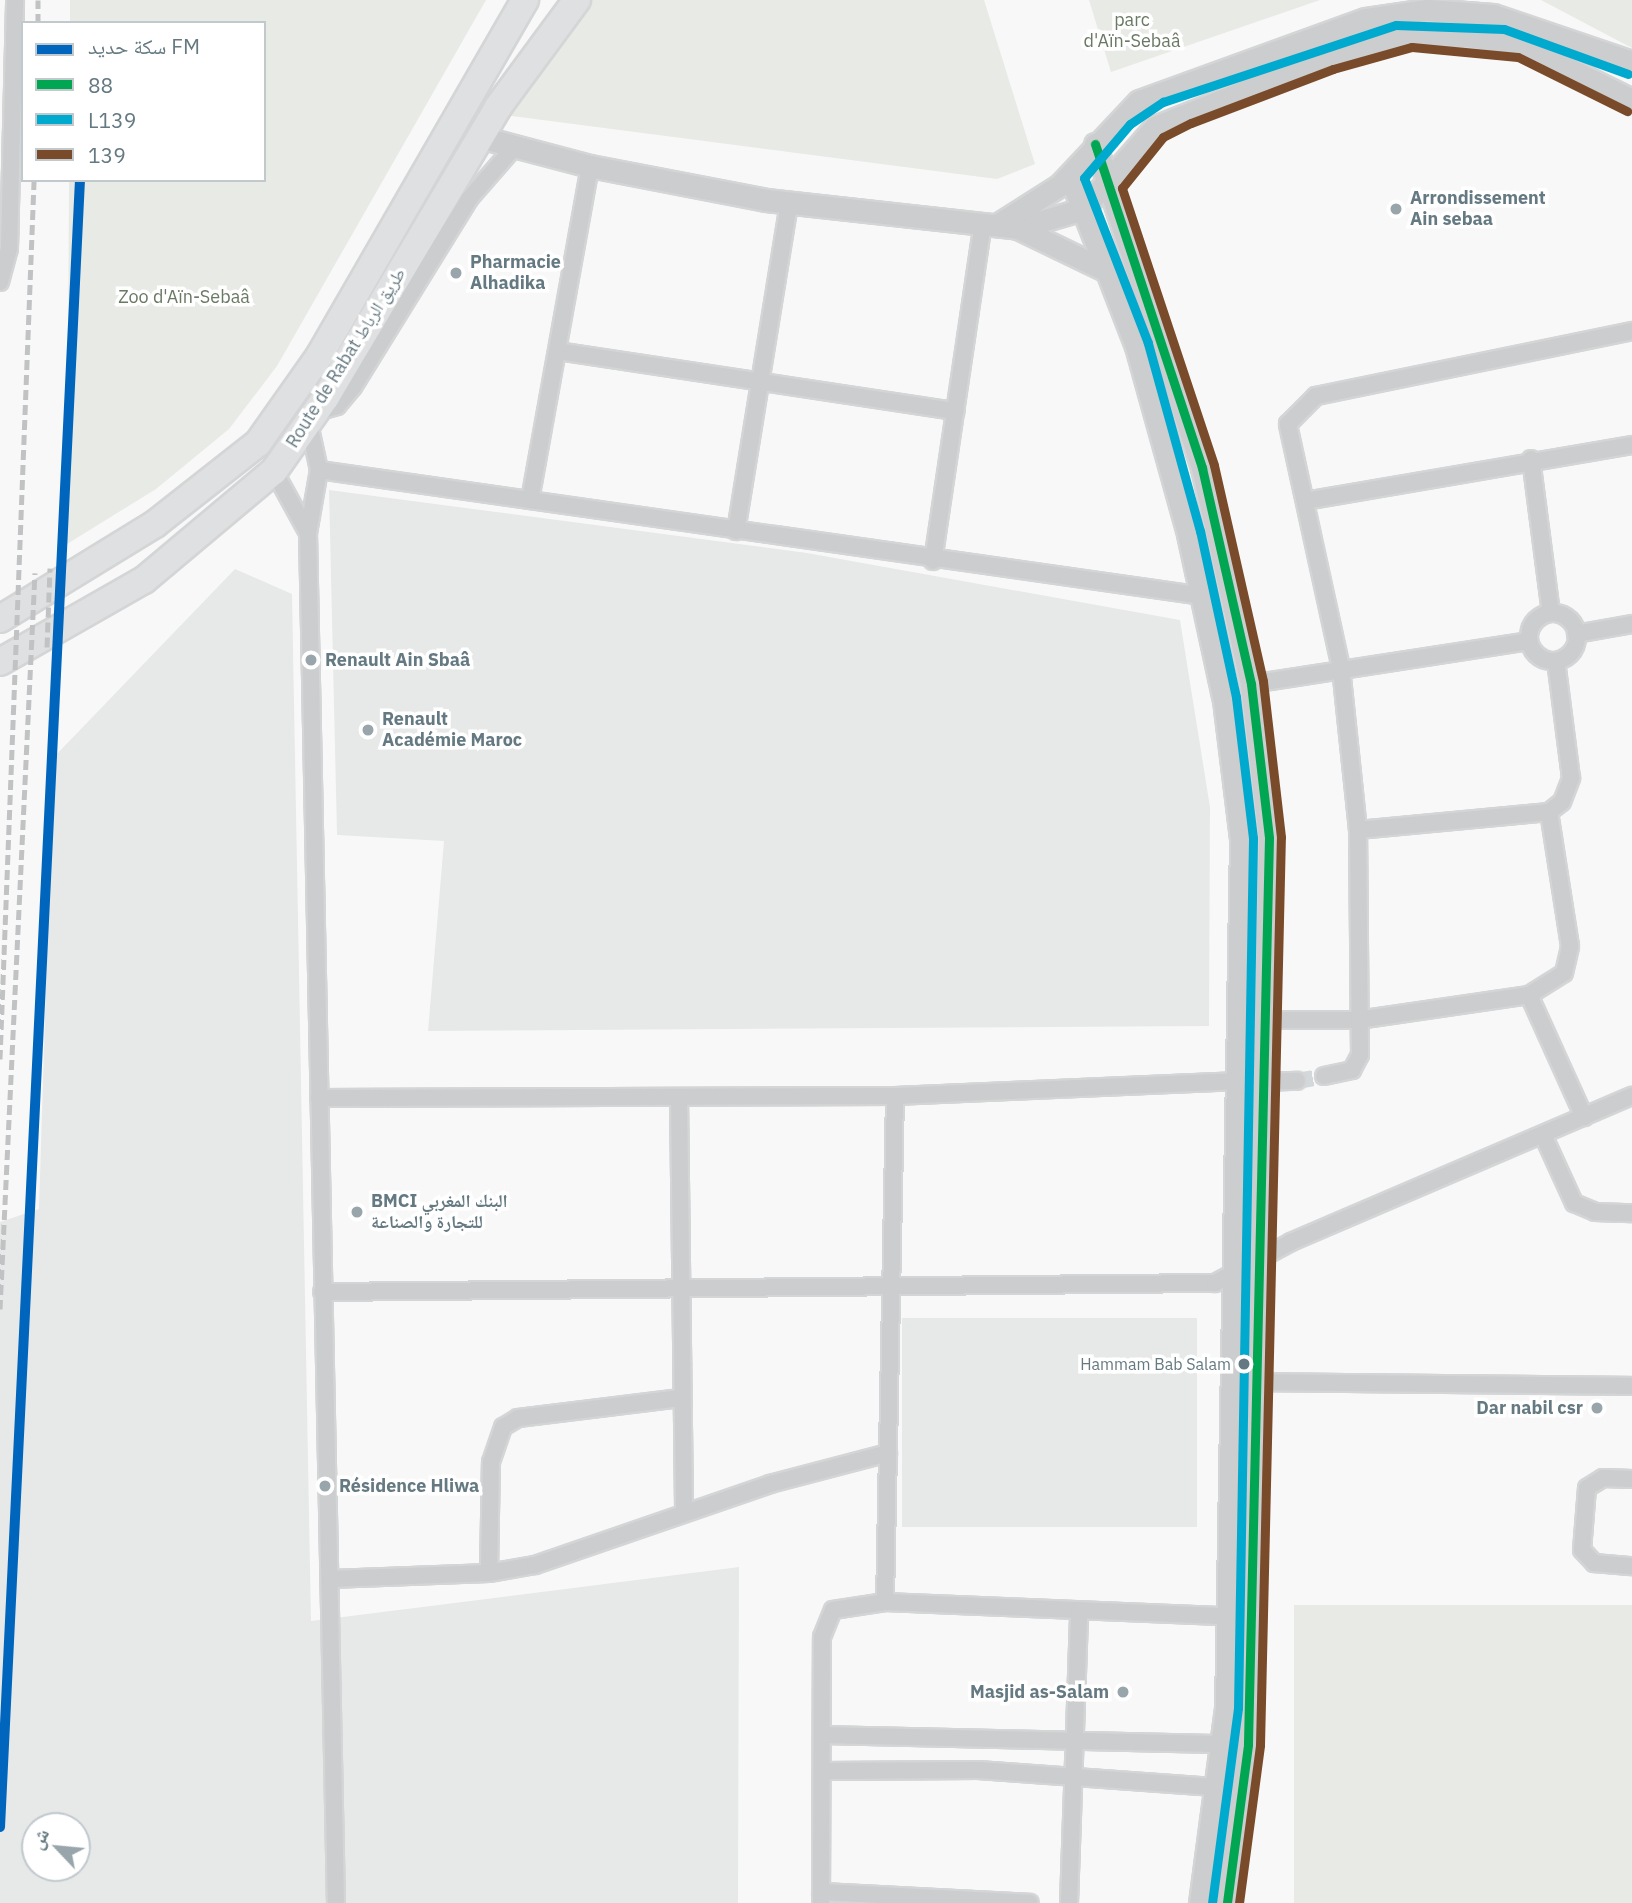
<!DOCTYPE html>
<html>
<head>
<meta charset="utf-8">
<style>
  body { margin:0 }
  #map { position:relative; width:1632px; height:1903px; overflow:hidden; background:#f8f8f8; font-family:"IBM Plex Sans","Noto Naskh Arabic",sans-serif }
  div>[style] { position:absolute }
  .built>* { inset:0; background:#e7e9e8; transform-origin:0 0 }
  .green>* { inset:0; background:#e8eae5; transform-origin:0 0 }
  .minor-tunnel>* { height:16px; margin-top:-8px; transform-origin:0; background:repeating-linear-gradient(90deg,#d3d8da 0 16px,transparent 0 24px) }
  .roads { filter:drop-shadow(2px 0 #d4d5d6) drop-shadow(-2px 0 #d4d5d6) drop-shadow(0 2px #d4d5d6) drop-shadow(0 -2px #d4d5d6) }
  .minor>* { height:16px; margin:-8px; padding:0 8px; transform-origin:8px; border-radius:8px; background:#cbcdce }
  .minor>.ring { margin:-8px; padding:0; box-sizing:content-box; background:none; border:16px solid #cbcdce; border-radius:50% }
  .tertiary>* { height:21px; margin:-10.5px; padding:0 10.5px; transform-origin:10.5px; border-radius:10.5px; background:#cbcdce }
  .primary>* { height:26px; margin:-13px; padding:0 13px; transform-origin:13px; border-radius:13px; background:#dfe0e1 }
  .rail>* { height:5px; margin-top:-2.5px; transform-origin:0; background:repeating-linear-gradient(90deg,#c1c2c3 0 10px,transparent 0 15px) }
  .bus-1>* { height:9px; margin:-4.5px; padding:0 4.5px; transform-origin:4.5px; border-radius:4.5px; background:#00a651 }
  .bus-2>* { height:9px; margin:-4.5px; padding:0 4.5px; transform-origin:4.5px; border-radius:4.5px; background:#00a9ce }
  .bus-3>* { height:9px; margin:-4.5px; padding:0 4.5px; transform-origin:4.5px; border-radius:4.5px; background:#7a4b2a }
  .rail-1>* { height:10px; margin:-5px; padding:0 5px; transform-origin:5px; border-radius:5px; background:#0065bd }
  .dots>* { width:19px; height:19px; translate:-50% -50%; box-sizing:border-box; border:4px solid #fff; border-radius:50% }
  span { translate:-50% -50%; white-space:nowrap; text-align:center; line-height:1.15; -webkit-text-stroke:7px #fff; paint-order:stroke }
  .bus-label { font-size:16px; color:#647981 }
  .right { translate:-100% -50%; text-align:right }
  .park-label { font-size:18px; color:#6a7963 }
  .poi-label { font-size:18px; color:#647981; font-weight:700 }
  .left { translate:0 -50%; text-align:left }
  .street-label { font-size:18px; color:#647981 }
  .legend { position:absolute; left:21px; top:21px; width:245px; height:161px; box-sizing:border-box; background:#fff; border:2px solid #c1c9cd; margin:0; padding:9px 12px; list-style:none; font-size:21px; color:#647981 }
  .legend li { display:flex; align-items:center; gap:14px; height:35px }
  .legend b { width:35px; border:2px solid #c1c9cd }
  .north { position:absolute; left:21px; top:1812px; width:70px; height:70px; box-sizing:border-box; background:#fff; border:2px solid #c1c9cd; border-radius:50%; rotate:296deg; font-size:19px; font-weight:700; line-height:28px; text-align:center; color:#647981 }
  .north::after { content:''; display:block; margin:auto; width:24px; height:32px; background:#98a5ab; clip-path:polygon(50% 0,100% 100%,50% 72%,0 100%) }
</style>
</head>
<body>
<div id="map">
  <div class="built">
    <div style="clip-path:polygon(329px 490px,807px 553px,1180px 620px,1210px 807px,1209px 1026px,428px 1031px,444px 841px,337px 835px)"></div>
    <div style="clip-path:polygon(evenodd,235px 569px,292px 594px,311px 1621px,739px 1567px,738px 1903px,0 1903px,0 1222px,39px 1209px,53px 758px,235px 569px,35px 1826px,77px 1826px,77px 1868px,35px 1868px,35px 1826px)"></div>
    <div style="left:1197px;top:1318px;width:209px;height:295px;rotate:90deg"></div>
  </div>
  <div class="green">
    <div style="clip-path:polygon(70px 0,486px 0,277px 366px,229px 429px,156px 489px,67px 544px,69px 180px,264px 180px,264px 23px,70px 23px)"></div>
    <div style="clip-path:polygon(568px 0,984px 0,1035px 164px,997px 179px,504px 115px)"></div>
    <div style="clip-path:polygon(1089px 0,1320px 0,1111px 72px)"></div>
    <div style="clip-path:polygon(1541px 0,1632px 0,1632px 48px)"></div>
    <div style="left:1294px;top:1605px;width:338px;height:302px"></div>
  </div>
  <div class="minor-tunnel">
    <div style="left:1297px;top:1081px;width:27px;rotate:-10deg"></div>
  </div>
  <div class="roads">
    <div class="minor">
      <div style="left:0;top:282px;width:34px;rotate:-75deg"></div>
      <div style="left:9px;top:249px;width:249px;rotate:-88.6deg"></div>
      <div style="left:558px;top:351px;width:402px;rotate:8.6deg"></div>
      <div style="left:316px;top:412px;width:22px;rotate:-16deg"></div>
      <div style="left:337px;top:406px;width:25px;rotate:-50deg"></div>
      <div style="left:353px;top:387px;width:221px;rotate:-58.3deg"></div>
      <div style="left:469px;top:199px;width:70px;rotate:-49deg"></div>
      <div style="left:309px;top:424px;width:47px;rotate:77.7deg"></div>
      <div style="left:319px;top:470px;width:64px;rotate:99.9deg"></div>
      <div style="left:308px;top:533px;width:1370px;rotate:88.83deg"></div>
      <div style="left:1531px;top:459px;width:155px;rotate:82.6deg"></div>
      <div style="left:319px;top:470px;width:893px;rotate:8.11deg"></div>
      <div style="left:274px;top:471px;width:71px;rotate:61.3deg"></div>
      <div style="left:530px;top:500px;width:339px;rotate:-79.8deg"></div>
      <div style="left:1305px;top:501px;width:332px;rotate:-9.7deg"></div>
      <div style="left:736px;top:531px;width:333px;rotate:-80.8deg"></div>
      <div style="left:933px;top:561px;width:341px;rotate:-81.6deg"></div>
      <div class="ring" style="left:1529px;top:613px;width:32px;height:32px"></div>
      <div style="left:1576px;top:634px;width:57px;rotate:-10.1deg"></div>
      <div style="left:1251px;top:684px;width:281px;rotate:-8.8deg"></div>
      <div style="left:1358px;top:830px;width:192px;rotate:-5.4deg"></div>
      <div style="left:1529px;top:995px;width:134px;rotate:65.7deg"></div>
      <div style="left:1263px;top:1020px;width:95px"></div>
      <div style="left:1358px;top:1020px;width:173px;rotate:-8.3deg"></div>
      <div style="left:1529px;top:995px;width:41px;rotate:-32.2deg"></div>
      <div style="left:1564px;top:973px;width:28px;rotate:-77deg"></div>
      <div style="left:1570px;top:946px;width:136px;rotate:-98.9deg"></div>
      <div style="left:1549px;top:812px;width:16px;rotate:-38deg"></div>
      <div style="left:1562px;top:802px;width:26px;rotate:-69deg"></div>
      <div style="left:1571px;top:778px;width:118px;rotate:-97.3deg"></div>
      <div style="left:1324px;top:1076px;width:29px;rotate:-12deg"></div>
      <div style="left:1352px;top:1070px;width:17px;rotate:-62deg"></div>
      <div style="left:1360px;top:1055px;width:225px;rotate:-90.5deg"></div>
      <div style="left:1358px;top:830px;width:163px;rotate:-96deg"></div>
      <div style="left:1341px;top:668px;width:250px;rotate:-102.3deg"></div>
      <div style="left:1288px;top:424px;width:40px;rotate:-45deg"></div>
      <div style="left:1316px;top:396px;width:323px;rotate:-11.6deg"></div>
      <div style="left:1261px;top:1082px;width:36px;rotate:-2deg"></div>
      <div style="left:679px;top:1097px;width:415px;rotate:89.3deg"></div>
      <div style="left:319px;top:1098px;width:576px;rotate:-0.2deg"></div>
      <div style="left:895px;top:1096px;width:345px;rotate:-2.5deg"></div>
      <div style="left:1543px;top:1135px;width:75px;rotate:65.5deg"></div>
      <div style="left:1574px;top:1203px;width:23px;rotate:23deg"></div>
      <div style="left:1595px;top:1212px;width:37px;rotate:2deg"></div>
      <div style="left:322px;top:1292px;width:893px;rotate:-0.58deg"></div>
      <div style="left:1215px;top:1283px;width:86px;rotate:-28.3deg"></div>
      <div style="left:1291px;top:1242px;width:371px;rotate:-23.2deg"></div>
      <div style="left:1256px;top:1382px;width:376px;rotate:0.6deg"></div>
      <div style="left:1632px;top:1479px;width:29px;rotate:-178deg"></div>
      <div style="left:1603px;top:1478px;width:19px;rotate:148deg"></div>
      <div style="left:1587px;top:1488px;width:62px;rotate:94.6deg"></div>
      <div style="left:1582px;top:1550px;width:18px;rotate:47deg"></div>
      <div style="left:1594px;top:1563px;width:38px;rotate:5deg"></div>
      <div style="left:489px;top:1573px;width:111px;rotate:-89deg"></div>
      <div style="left:491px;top:1462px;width:37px;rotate:-71deg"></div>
      <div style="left:503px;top:1427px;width:17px;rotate:-31deg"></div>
      <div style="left:518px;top:1418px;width:164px;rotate:-7deg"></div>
      <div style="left:331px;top:1579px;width:158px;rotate:-2.2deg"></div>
      <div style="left:489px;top:1573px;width:47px;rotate:-9.9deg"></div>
      <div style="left:535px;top:1565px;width:249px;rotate:-19deg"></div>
      <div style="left:770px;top:1484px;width:122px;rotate:-14.7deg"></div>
      <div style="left:885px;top:1602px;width:506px;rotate:-88.87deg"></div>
      <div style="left:822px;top:1735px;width:426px;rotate:1.3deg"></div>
      <div style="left:823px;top:1771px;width:155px;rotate:-0.4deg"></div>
      <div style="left:978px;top:1770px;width:268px;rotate:4.1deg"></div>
      <div style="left:821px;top:1892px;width:209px;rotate:3deg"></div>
      <div style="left:821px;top:1903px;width:266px;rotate:-89.8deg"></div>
      <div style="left:822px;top:1637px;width:29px;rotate:-68deg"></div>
      <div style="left:833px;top:1610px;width:53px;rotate:-8.7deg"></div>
      <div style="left:885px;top:1602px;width:341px;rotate:2.4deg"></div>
      <div style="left:1069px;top:1903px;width:293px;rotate:-88deg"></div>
    </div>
    <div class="tertiary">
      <div style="left:480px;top:137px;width:114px;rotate:14.8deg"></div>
      <div style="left:590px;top:166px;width:179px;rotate:10.9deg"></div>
      <div style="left:766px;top:200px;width:254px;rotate:6.3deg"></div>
      <div style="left:1018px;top:228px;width:68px;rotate:-16.3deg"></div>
      <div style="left:1083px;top:209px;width:109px;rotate:-48.7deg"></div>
      <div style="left:1155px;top:127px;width:188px;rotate:-21.9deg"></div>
      <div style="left:1329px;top:57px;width:71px;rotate:-16.4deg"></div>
      <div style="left:1397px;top:37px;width:71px;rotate:-0.8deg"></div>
      <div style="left:1468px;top:36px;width:54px;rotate:9.6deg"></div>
      <div style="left:1521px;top:45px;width:124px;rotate:26.4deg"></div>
      <div style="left:1095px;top:144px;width:341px;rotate:71.7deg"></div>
      <div style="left:1202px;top:468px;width:221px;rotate:77.2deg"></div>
      <div style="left:1251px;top:684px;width:155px;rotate:83.3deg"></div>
      <div style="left:1269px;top:838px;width:907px;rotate:91.33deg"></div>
      <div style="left:1248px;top:1745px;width:159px;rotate:97.6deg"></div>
      <div style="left:1070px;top:176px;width:182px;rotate:68.8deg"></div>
      <div style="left:1136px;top:346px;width:195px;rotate:74.5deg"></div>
      <div style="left:1188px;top:534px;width:170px;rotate:77.8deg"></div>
      <div style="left:1224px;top:700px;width:140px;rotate:83deg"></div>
      <div style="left:1241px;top:839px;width:869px;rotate:90.99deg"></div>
      <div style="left:1226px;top:1708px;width:197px;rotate:97.6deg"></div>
      <div style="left:997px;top:225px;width:75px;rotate:-32.4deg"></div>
      <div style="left:1060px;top:185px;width:115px;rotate:-46.8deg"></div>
      <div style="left:1139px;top:101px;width:241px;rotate:-19.9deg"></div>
      <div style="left:1366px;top:19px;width:62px;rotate:-8.4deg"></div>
      <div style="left:1427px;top:10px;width:66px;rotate:4.3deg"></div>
      <div style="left:1493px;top:15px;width:147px;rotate:18.7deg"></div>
      <div style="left:1018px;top:228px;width:103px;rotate:25.8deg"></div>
    </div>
    <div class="primary">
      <div style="left:0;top:619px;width:182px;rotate:-31.5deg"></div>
      <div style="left:155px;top:524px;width:131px;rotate:-38.2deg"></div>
      <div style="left:258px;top:443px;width:108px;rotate:-54.8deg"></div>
      <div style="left:320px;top:355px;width:410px;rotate:-60deg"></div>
      <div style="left:0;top:662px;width:166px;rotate:-29.7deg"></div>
      <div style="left:144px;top:580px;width:170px;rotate:-40deg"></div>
      <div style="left:274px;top:471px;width:90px;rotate:-54.9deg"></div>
      <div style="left:326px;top:397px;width:337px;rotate:-59.3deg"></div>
      <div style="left:498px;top:107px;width:133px;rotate:-53.6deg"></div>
    </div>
  </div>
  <div class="rail">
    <div style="left:38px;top:23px;width:23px;rotate:-90deg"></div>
    <div style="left:47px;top:647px;width:79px;rotate:-87.8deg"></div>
    <div style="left:0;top:1059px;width:880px;rotate:-87.78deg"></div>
    <div style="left:0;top:1309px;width:737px;rotate:-87.28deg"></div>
  </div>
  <div class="bus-1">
    <div style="left:1095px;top:144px;width:341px;rotate:71.7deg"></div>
    <div style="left:1202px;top:468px;width:221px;rotate:77.2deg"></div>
    <div style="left:1251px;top:684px;width:155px;rotate:83.3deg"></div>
    <div style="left:1269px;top:838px;width:907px;rotate:91.33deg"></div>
    <div style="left:1248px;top:1745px;width:159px;rotate:97.6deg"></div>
  </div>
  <div class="bus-2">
    <div style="left:1212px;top:1903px;width:197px;rotate:-82.4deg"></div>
    <div style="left:1238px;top:1708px;width:870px;rotate:-89.01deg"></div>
    <div style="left:1253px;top:838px;width:142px;rotate:-96.9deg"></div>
    <div style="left:1236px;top:697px;width:170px;rotate:-102.2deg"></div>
    <div style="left:1200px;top:531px;width:195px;rotate:-105.5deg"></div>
    <div style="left:1148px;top:343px;width:177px;rotate:-111.2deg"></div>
    <div style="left:1084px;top:178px;width:71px;rotate:-49.6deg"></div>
    <div style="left:1130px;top:124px;width:40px;rotate:-34deg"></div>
    <div style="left:1163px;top:102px;width:245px;rotate:-18.3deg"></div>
    <div style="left:1396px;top:25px;width:108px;rotate:2.1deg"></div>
    <div style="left:1504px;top:29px;width:132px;rotate:19.9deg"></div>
  </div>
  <div class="bus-3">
    <div style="left:1239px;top:1903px;width:159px;rotate:-82.4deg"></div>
    <div style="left:1260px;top:1745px;width:908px;rotate:-88.68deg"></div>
    <div style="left:1281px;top:837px;width:157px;rotate:-96.6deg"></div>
    <div style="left:1263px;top:681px;width:221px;rotate:-102.8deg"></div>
    <div style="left:1214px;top:465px;width:292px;rotate:-108.4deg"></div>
    <div style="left:1122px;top:188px;width:65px;rotate:-51.2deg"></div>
    <div style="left:1163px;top:137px;width:31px;rotate:-27deg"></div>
    <div style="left:1191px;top:123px;width:152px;rotate:-20.8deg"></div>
    <div style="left:1333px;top:69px;width:82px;rotate:-15.6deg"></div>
    <div style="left:1412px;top:47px;width:106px;rotate:5.4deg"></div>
    <div style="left:1518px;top:57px;width:122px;rotate:26.4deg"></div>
  </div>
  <div class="rail-1">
    <div style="left:0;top:1827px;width:1649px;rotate:-87.22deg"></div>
  </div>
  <div class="dots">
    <div style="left:1396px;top:209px;background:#98a5ab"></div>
    <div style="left:456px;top:273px;background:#98a5ab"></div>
    <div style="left:311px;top:660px;background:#98a5ab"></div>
    <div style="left:368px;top:730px;background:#98a5ab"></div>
    <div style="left:357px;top:1212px;background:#98a5ab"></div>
    <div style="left:1244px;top:1364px;background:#647981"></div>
    <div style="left:1597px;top:1408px;background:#98a5ab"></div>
    <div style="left:325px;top:1486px;background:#98a5ab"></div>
    <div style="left:1123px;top:1692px;background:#98a5ab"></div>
  </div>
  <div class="bus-label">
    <span class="right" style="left:1231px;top:1364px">Hammam Bab Salam</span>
  </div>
  <div class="park-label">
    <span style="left:1132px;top:31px">parc<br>d'Aïn-Sebaâ</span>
    <span style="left:184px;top:297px">Zoo d'Aïn-Sebaâ</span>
  </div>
  <div class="poi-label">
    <span class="left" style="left:1410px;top:209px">Arrondissement<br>Ain sebaa</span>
    <span class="left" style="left:470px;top:273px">Pharmacie<br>Alhadika</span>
    <span class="left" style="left:325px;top:660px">Renault Ain Sbaâ</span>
    <span class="left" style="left:382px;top:730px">Renault<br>Académie Maroc</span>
    <span class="left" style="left:371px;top:1212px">BMCI البنك المغربي<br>للتجارة والصناعة</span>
    <span class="right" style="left:1583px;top:1408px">Dar nabil csr</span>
    <span class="left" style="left:339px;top:1486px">Résidence Hliwa</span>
    <span class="right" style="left:1109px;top:1692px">Masjid as-Salam</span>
  </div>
  <div class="street-label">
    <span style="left:346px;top:358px;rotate:-58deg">Route de Rabat طريق الرباط</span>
  </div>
  <ul class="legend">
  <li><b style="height:9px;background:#0065bd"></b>سكة حديد FM</li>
  <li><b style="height:9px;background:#00a651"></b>88</li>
  <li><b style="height:9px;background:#00a9ce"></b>L139</li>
  <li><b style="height:9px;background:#7a4b2a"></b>139</li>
  </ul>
  <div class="north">ش</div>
</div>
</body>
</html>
